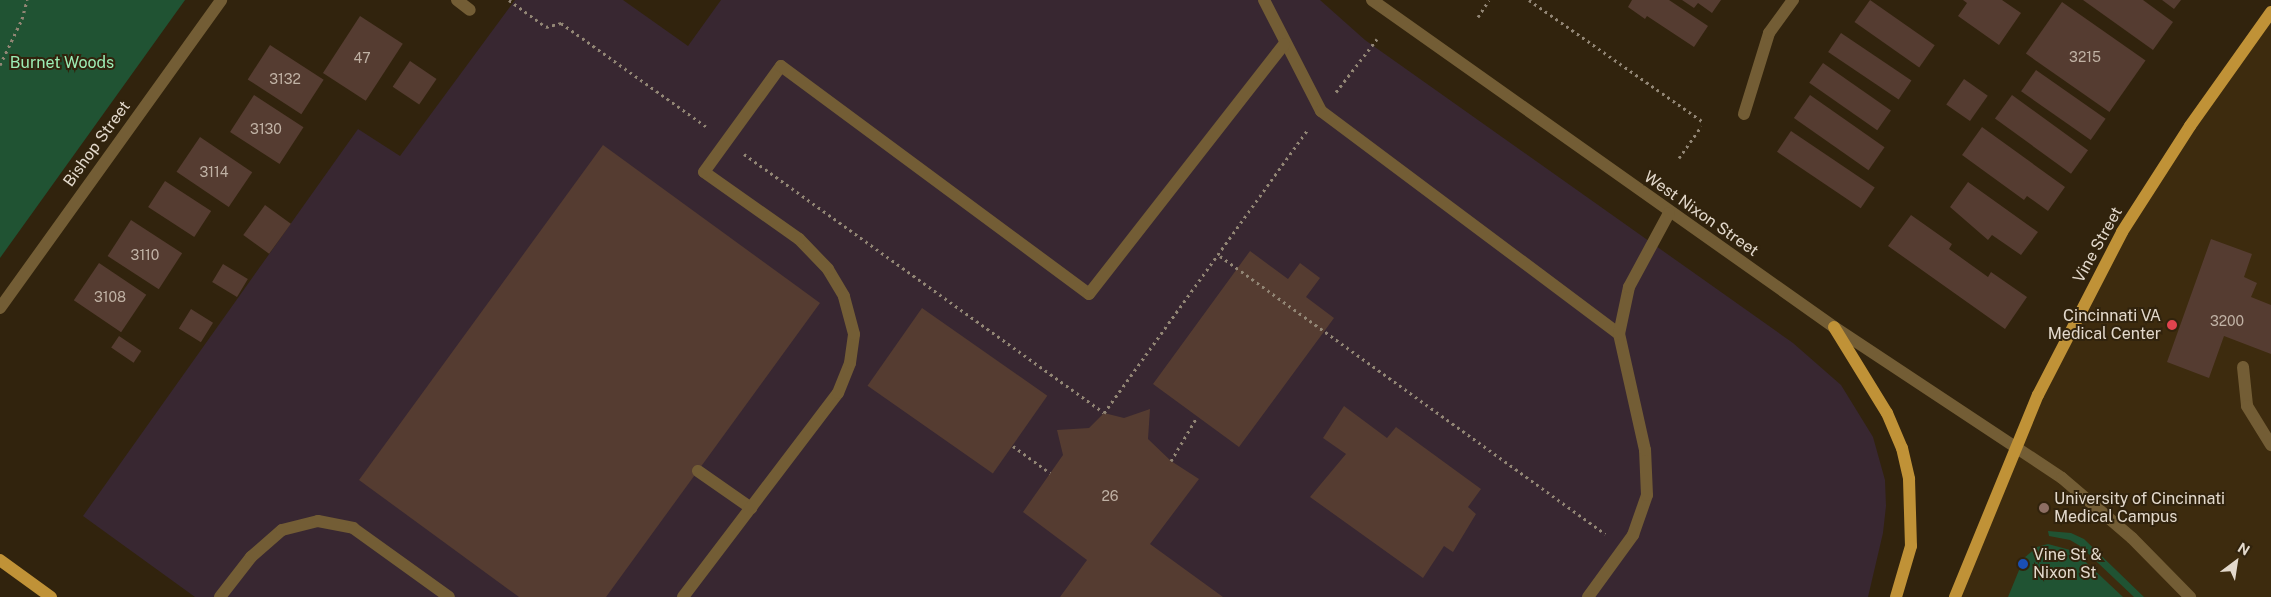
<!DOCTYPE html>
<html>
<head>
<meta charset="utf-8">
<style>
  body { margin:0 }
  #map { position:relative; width:2271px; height:597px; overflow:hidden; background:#31230d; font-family:"Public Sans",sans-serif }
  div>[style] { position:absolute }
  .commercial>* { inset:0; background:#382731 }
  .built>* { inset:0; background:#3d2b0e }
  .green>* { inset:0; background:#205333 }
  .building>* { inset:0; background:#553c31; transform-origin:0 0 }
  .path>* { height:3px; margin-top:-1.5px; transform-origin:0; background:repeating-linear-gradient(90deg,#928675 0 2.5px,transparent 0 6.5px) }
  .minor>* { height:12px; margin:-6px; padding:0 6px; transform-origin:6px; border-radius:6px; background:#735d35 }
  .major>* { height:12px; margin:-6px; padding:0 6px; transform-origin:6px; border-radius:6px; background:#c09237 }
  .dots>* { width:14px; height:14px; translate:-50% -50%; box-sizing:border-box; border:2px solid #31230d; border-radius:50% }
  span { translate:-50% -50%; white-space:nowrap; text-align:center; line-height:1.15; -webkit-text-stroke:4px #31230d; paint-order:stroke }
  .number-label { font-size:14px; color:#c0b2a5 }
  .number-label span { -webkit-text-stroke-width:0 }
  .park-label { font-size:16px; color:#9cedb5 }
  .street-label { font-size:16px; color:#e3d9cc }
  .poi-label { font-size:16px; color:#e3d9cc }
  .right { translate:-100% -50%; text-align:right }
  .left { translate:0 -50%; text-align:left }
  .north { position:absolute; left:2211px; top:537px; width:50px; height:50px; -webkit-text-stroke:4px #31230d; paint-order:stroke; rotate:31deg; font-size:14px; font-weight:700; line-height:20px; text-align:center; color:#e3d9cc }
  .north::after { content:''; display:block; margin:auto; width:18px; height:22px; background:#e3d9cc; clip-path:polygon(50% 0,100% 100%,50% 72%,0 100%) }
</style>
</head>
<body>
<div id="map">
  <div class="commercial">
    <div style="clip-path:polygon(515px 0,623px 0,688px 46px,721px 0,1320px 0,1365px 40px,1793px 343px,1841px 385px,1873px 437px,1885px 480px,1886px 506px,1883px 533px,1868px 597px,195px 597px,83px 516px,358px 129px,400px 156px)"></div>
  </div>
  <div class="built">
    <div style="clip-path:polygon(2271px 12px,2271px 597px,1955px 597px,2014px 449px,2122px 232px)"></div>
  </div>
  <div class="green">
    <div style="clip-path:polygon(0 0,185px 0,0 258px)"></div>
    <div style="clip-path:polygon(2048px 531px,2071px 533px,2084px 539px,2144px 597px,2134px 597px,2080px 546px,2070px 540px,2049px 536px)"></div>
    <div style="clip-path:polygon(2048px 544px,2074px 551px,2123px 597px,2008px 597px,2024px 558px,2037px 547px)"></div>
  </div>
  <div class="building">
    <div style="clip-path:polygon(1632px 0,1669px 0,1708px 26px,1694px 47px,1647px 16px,1645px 19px,1628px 7px)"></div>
    <div style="clip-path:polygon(1682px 0,1721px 0,1712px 13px,1698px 3px,1694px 8px)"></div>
    <div style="left:1870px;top:0;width:79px;height:27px;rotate:35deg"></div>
    <div style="clip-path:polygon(1963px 0,2002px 0,2021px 13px,1999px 45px,1958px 16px,1967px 3px)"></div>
    <div style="clip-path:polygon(2083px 0,2143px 0,2173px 22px,2153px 50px)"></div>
    <div style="clip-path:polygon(2162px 0,2181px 0,2174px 9px)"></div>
    <div style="left:2062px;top:2px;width:102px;height:63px;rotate:35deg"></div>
    <div style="left:360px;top:16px;width:51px;height:68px;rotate:33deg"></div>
    <div style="left:1841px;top:33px;width:85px;height:23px;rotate:34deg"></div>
    <div style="left:270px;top:45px;width:64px;height:41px;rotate:33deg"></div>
    <div style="left:410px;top:61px;width:32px;height:31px;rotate:34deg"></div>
    <div style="left:1823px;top:63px;width:83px;height:24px;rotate:35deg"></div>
    <div style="left:2036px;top:70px;width:85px;height:26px;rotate:35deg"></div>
    <div style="left:1964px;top:79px;width:29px;height:31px;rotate:35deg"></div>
    <div style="left:254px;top:95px;width:59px;height:44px;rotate:33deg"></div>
    <div style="left:1810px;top:95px;width:91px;height:28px;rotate:35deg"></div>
    <div style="left:2012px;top:95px;width:94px;height:29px;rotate:36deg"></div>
    <div style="clip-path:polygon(1982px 127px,2065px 187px,2048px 211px,2027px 196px,2024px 200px,1962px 155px)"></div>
    <div style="left:1791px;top:131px;width:101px;height:25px;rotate:34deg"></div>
    <div style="left:200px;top:137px;width:63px;height:42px;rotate:34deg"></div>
    <div style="clip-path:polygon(603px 145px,820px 303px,606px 597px,519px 597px,359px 480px)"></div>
    <div style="left:165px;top:181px;width:55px;height:31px;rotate:33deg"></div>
    <div style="clip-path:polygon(1968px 182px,2038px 232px,2021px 255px,1992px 235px,1988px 240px,1950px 207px)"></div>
    <div style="left:265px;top:205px;width:32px;height:37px;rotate:36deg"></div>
    <div style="clip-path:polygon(1911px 215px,1952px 244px,1949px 249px,1988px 277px,1991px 272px,2027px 297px,2005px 329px,1888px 246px)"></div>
    <div style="left:131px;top:220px;width:61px;height:43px;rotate:33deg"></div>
    <div style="clip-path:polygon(2211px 239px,2252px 254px,2244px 277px,2257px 283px,2251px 297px,2271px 305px,2271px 354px,2224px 336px,2209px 378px,2167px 362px)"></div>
    <div style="clip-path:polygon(1250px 251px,1288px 279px,1300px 263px,1320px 278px,1306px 297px,1334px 318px,1239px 447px,1153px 384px)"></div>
    <div style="left:99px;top:263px;width:57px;height:45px;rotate:34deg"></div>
    <div style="left:223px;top:264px;width:29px;height:21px;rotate:31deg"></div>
    <div style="left:922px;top:308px;width:153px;height:95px;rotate:35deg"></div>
    <div style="left:191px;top:309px;width:26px;height:23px;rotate:32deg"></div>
    <div style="left:119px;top:336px;width:27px;height:14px;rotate:34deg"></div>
    <div style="clip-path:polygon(1344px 406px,1387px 438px,1396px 427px,1481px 489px,1468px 507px,1476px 514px,1453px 552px,1444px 546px,1423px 578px,1310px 497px,1346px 454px,1323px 438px)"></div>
    <div style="clip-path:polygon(1150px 409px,1148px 439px,1171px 461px,1199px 479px,1150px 544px,1223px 597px,1060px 597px,1087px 560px,1023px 512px,1063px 455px,1057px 430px,1089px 428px,1104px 413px,1124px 418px)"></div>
  </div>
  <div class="path">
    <div style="left:509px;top:0;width:46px;rotate:36.1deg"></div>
    <div style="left:546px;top:27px;width:16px;rotate:-15deg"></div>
    <div style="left:561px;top:23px;width:181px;rotate:35.5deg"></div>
    <div style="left:1529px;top:0;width:211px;rotate:35deg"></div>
    <div style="left:1478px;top:17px;width:20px;rotate:-57deg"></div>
    <div style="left:0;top:65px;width:51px;rotate:-64.4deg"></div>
    <div style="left:22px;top:19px;width:20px;rotate:-75deg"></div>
    <div style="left:1336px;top:92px;width:67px;rotate:-52.3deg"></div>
    <div style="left:744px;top:154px;width:443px;rotate:35.7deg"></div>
    <div style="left:1104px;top:413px;width:350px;rotate:-54.3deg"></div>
    <div style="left:1679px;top:158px;width:39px;rotate:-55deg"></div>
    <div style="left:1220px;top:256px;width:475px;rotate:35.8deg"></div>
    <div style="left:1013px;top:446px;width:46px;rotate:36.1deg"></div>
    <div style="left:1171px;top:461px;width:51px;rotate:-59.4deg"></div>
  </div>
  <div class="minor">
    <div style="left:457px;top:0;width:16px;rotate:38deg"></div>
    <div style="left:1264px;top:0;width:125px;rotate:62.8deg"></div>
    <div style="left:1321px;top:111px;width:372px;rotate:36.8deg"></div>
    <div style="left:1372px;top:0;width:566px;rotate:35.29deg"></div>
    <div style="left:1834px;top:327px;width:273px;rotate:33.5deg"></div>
    <div style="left:2062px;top:478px;width:92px;rotate:40.6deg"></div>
    <div style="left:2132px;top:538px;width:83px;rotate:45.5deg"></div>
    <div style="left:1744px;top:114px;width:85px;rotate:-72.8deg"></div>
    <div style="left:1769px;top:33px;width:41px;rotate:-54deg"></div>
    <div style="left:0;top:308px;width:379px;rotate:-54.3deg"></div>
    <div style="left:2243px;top:367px;width:39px;rotate:84deg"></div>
    <div style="left:2247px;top:406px;width:46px;rotate:58.4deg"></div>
    <div style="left:698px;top:471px;width:65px;rotate:34.9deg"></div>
    <div style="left:220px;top:597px;width:51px;rotate:-52.2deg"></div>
    <div style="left:251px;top:557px;width:41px;rotate:-41.1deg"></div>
    <div style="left:282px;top:530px;width:37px;rotate:-14deg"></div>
    <div style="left:318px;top:521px;width:36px;rotate:11deg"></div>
    <div style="left:353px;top:528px;width:118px;rotate:35.7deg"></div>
    <div style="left:683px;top:597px;width:256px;rotate:-52.8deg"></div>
    <div style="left:838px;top:393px;width:32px;rotate:-68deg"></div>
    <div style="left:850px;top:363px;width:29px;rotate:-82deg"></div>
    <div style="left:854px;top:334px;width:39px;rotate:-105deg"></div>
    <div style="left:844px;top:296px;width:31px;rotate:-121deg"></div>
    <div style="left:828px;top:269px;width:42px;rotate:-134deg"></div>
    <div style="left:799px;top:239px;width:116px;rotate:-144.8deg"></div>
    <div style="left:704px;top:172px;width:131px;rotate:-54deg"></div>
    <div style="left:781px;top:66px;width:383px;rotate:36.5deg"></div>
    <div style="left:1089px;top:294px;width:317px;rotate:-52deg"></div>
    <div style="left:1588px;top:597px;width:77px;rotate:-54deg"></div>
    <div style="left:1633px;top:535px;width:42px;rotate:-70.7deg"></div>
    <div style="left:1647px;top:495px;width:45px;rotate:-92.5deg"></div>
    <div style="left:1645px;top:450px;width:119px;rotate:-102.6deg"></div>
    <div style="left:1619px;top:334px;width:48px;rotate:-78deg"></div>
    <div style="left:1629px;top:287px;width:84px;rotate:-61.6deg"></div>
  </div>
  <div class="major">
    <div style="left:1834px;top:327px;width:101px;rotate:58.4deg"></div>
    <div style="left:1887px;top:413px;width:38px;rotate:67deg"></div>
    <div style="left:1902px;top:448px;width:32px;rotate:77deg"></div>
    <div style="left:1909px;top:479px;width:67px;rotate:88.3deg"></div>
    <div style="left:1911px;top:546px;width:53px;rotate:106.4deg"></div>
    <div style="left:0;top:560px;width:63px;rotate:36deg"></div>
    <div style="left:1955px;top:597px;width:218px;rotate:-67.7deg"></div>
    <div style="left:2038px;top:395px;width:183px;rotate:-62.7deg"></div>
    <div style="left:2122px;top:232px;width:126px;rotate:-57.3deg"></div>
    <div style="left:2190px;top:126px;width:140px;rotate:-54.6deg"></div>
  </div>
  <div class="dots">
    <div style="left:2172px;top:325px;background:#e0444e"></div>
    <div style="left:2044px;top:508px;background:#8d6e63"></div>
    <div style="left:2023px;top:564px;background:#1a4fb4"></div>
  </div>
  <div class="number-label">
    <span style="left:2085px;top:57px">3215</span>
    <span style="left:362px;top:58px">47</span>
    <span style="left:285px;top:79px">3132</span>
    <span style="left:266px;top:129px">3130</span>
    <span style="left:214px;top:172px">3114</span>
    <span style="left:145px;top:255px">3110</span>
    <span style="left:110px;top:297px">3108</span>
    <span style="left:2227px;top:321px">3200</span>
    <span style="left:1110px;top:496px">26</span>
  </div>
  <div class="park-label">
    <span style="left:62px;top:63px">Burnet Woods</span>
  </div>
  <div class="street-label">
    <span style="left:97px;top:144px;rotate:-54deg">Bishop Street</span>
    <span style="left:1701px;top:214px;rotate:35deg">West Nixon Street</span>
    <span style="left:2098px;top:245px;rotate:-61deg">Vine Street</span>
  </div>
  <div class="poi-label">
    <span class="right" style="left:2161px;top:325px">Cincinnati VA<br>Medical Center</span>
    <span class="left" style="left:2054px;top:508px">University of Cincinnati<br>Medical Campus</span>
    <span class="left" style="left:2033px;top:564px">Vine St &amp;<br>Nixon St</span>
  </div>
  <div class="north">N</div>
</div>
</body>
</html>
